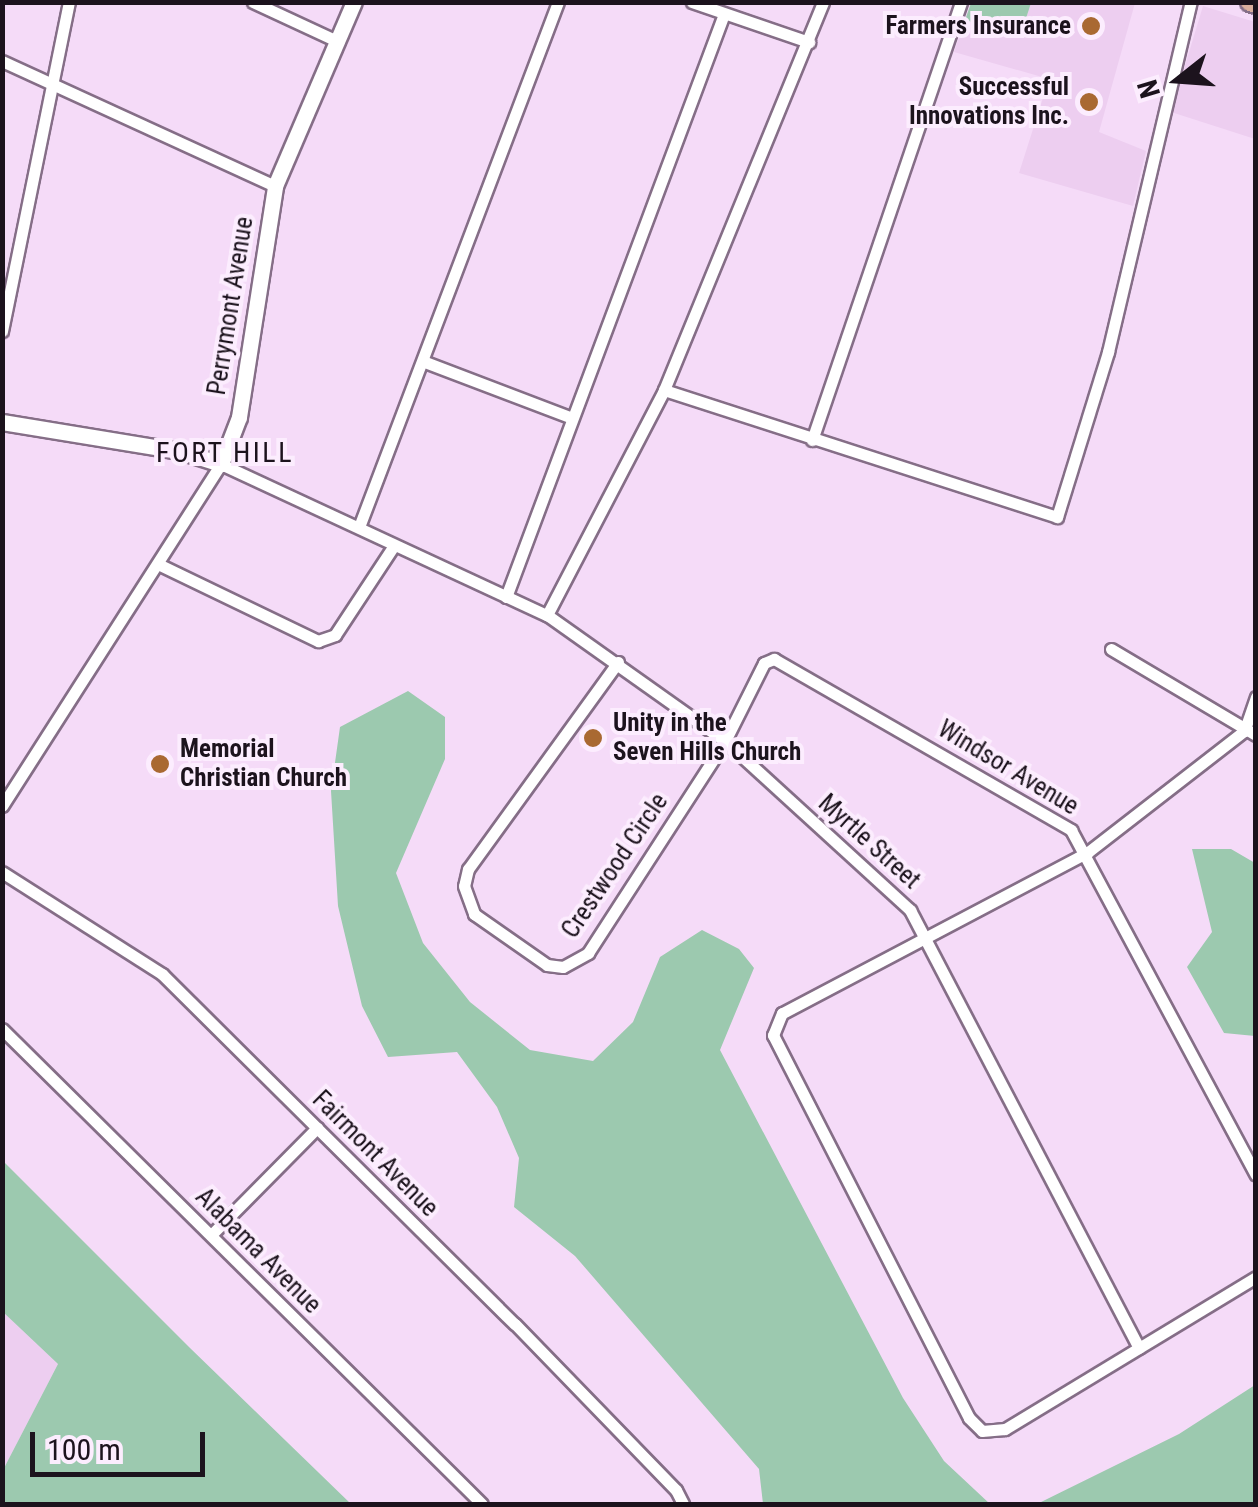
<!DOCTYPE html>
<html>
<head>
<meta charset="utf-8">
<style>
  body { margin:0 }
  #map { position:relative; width:1258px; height:1507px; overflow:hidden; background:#f5dbf8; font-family:"Roboto Condensed",sans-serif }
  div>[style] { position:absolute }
  .built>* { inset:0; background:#edcef0 }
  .green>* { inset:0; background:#9cc9af }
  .roads { filter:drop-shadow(2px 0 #856e87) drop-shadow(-2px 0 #856e87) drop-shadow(0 2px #856e87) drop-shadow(0 -2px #856e87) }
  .street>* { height:11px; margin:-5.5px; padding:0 5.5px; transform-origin:5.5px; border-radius:5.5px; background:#fff }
  .secondary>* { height:15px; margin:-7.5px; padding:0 7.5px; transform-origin:7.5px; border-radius:7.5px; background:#fff }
  .primary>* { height:18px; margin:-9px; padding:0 9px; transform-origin:9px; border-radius:9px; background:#daae9d }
  .dots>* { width:28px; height:28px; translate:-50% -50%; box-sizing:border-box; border:5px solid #fcedfe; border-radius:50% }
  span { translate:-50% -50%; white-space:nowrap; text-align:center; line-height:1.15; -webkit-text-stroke:8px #fcedfe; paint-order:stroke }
  .poi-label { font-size:25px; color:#1c131d; font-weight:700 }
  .right { translate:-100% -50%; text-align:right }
  .left { translate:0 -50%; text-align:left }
  .street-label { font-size:25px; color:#1c131d }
  .neighbourhood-label { font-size:28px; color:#1c131d; letter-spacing:2.5px }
  .frame { position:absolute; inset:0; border:5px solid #1c131d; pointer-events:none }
  .north { position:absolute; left:1128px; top:30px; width:100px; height:100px; -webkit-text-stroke:8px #fcedfe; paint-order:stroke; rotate:253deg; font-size:28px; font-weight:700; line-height:40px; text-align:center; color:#1c131d }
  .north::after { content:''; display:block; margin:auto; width:35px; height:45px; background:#1c131d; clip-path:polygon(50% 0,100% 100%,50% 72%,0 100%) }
  .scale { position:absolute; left:30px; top:1432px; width:175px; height:45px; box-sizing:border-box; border:5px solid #1c131d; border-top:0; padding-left:12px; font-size:30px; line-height:35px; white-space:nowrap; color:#1c131d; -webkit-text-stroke:8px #fcedfe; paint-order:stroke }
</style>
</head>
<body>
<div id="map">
  <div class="built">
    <div style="clip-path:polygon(1031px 3px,1135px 3px,1099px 132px,1146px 151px,1133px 206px,1019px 173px,1049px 79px,954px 52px,965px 20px,1020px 37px)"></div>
    <div style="clip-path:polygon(1203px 6px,1255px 22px,1255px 139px,1171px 112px)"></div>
    <div style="clip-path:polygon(3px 1312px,58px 1364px,3px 1470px)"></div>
  </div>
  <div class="green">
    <div style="clip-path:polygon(971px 3px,1031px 3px,1020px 37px,965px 20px)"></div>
    <div style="clip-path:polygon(408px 691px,445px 717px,445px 759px,396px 873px,423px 943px,470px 1002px,530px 1050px,593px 1061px,633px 1022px,660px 957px,702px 930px,739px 949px,754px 968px,720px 1050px,903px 1398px,944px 1461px,990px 1504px,763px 1504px,759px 1469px,575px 1256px,514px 1207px,519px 1158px,497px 1107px,457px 1052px,388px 1057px,362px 1006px,338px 906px,331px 791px,340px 727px)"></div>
    <div style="clip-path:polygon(1192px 849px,1231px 849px,1255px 863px,1255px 1036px,1224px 1033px,1187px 967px,1212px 932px)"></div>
    <div style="clip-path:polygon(2px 1160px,189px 1347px,351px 1504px,3px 1504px,3px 1470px,58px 1364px,3px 1312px)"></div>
    <div style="clip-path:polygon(1255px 1385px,1255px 1504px,1037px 1504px,1179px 1434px)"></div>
  </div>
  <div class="roads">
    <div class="street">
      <div style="left:253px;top:2px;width:93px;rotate:24.9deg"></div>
      <div style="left:692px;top:2px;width:124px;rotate:18.9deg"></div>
      <div style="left:2px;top:61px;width:300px;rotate:24.6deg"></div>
      <div style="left:2px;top:331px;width:336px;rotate:-78.5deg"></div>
      <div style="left:425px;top:362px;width:155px;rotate:20.8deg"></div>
      <div style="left:664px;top:390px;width:413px;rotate:17.9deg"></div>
      <div style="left:1057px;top:517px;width:173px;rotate:-72.8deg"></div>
      <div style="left:1108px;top:352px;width:360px;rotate:-76.7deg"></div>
      <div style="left:812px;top:440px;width:463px;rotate:-71.2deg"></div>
      <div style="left:359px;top:527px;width:561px;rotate:-69.24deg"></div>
      <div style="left:158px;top:564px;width:178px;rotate:25.7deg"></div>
      <div style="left:318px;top:641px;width:18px;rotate:-19deg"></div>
      <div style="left:335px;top:635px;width:105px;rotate:-56.6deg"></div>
      <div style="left:506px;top:597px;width:622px;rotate:-69.5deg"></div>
      <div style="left:547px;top:615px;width:254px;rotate:-62.5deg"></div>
      <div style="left:664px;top:390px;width:419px;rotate:-67.7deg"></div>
      <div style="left:1111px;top:649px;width:169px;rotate:30.7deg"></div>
      <div style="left:618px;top:662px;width:256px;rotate:125.9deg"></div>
      <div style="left:468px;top:869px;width:17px;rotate:103deg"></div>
      <div style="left:464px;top:886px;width:30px;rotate:70deg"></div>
      <div style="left:474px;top:914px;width:89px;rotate:34.9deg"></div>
      <div style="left:547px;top:965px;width:16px;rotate:7deg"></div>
      <div style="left:563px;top:967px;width:29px;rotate:-29deg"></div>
      <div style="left:588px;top:953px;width:252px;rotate:-57.1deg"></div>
      <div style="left:725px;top:741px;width:87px;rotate:-63.4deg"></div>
      <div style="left:764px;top:663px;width:11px;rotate:-22deg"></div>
      <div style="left:774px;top:659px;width:343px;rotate:29.9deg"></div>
      <div style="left:1071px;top:830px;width:391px;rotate:61.8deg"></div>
      <div style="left:1256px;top:697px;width:36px;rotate:109deg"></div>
      <div style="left:1244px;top:731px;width:197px;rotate:142.2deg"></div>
      <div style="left:1088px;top:852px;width:346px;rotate:152.2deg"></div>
      <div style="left:782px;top:1013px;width:24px;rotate:112deg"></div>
      <div style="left:773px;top:1035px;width:430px;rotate:62.9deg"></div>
      <div style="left:969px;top:1418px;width:18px;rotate:45deg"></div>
      <div style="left:982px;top:1431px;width:23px;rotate:-5deg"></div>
      <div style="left:1005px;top:1429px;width:293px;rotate:-31.2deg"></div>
      <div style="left:2px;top:806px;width:406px;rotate:-57.4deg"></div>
      <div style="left:221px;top:464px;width:359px;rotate:24.9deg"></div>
      <div style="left:547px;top:615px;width:218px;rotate:35.3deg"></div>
      <div style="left:725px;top:741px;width:251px;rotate:42.4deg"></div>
      <div style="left:910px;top:910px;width:494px;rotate:62.4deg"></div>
      <div style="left:2px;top:872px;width:190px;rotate:32.5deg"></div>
      <div style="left:162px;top:974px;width:497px;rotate:44.8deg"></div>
      <div style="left:515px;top:1324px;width:231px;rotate:45.9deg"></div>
      <div style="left:676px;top:1490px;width:16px;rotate:63deg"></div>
      <div style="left:2px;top:1029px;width:675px;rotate:44.7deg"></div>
      <div style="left:211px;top:1235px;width:151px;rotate:-45.3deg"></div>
    </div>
    <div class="secondary">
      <div style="left:2px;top:422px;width:180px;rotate:9.3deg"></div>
      <div style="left:180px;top:451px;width:43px;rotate:17.6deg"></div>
      <div style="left:221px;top:464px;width:50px;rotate:-69deg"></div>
      <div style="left:239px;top:417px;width:234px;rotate:-81.1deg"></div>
      <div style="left:275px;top:186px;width:200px;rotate:-66.8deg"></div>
    </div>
    <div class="primary">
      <div style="left:1250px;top:2px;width:6px;rotate:18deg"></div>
    </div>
  </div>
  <div class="dots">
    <div style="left:1091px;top:26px;background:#a96932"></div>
    <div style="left:1089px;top:102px;background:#a96932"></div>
    <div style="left:593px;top:738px;background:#a96932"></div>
    <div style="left:160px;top:764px;background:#a96932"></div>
  </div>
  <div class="poi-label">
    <span class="right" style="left:1071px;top:26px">Farmers Insurance</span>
    <span class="right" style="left:1069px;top:102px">Successful<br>Innovations Inc.</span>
    <span class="left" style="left:613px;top:738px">Unity in the<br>Seven Hills Church</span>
    <span class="left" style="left:180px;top:764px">Memorial<br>Christian Church</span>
  </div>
  <div class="street-label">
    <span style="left:231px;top:306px;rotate:-81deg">Perrymont Avenue</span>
    <span style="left:1008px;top:768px;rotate:31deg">Windsor Avenue</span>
    <span style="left:869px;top:842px;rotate:42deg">Myrtle Street</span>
    <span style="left:615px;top:866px;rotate:-56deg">Crestwood Circle</span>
    <span style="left:375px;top:1154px;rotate:45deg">Fairmont Avenue</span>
    <span style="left:258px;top:1251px;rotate:45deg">Alabama Avenue</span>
  </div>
  <div class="neighbourhood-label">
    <span style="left:225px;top:453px">FORT HILL</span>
  </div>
  <div class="frame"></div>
  <div class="north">N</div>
  <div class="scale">100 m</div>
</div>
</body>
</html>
